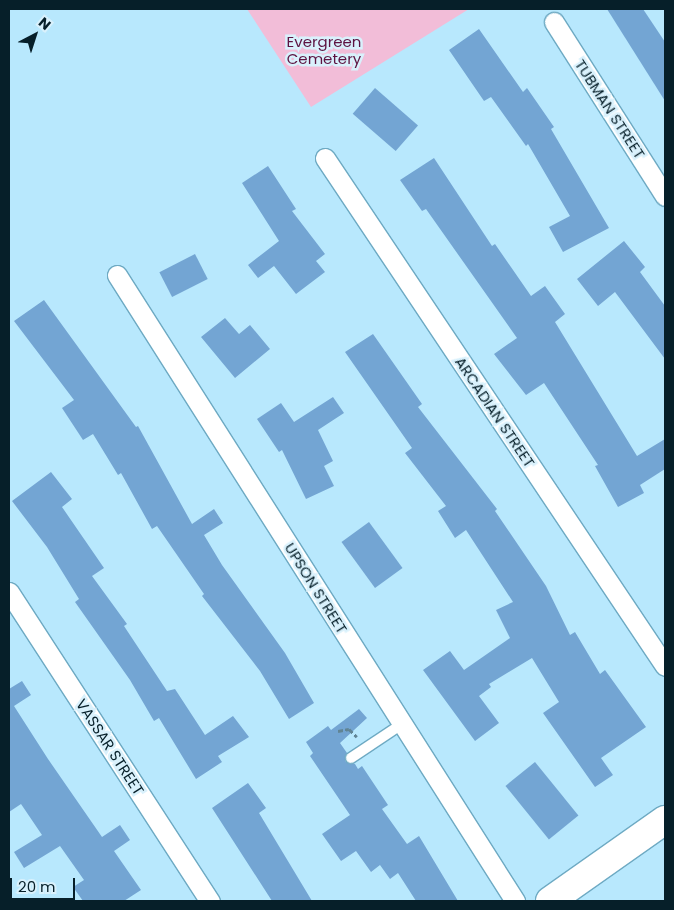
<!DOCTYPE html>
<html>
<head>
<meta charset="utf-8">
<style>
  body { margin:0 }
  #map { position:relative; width:674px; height:910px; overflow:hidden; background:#b8e8fd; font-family:Poppins,sans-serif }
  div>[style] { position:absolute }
  .green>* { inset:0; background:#f2bdd8 }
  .building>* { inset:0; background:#73a5d3; transform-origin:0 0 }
  .path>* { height:3px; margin-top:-1.5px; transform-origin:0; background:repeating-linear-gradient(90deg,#608494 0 5px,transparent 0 7.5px) }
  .roads { filter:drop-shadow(1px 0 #6eaac3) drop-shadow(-1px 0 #6eaac3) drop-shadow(0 1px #6eaac3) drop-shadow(0 -1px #6eaac3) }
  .lane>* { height:10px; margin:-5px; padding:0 5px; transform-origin:5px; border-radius:5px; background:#fff }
  .street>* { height:19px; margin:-9.5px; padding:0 9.5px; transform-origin:9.5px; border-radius:9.5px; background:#fff }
  .secondary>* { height:28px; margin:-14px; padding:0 14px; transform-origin:14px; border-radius:14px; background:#fff }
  span { translate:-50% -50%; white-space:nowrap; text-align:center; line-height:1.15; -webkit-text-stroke:5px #d9f1fc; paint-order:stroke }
  .park-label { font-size:15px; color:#5d1341 }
  .street-label { font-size:15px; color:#061f29 }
  .frame { position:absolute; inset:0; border:10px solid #061f29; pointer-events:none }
  .north { position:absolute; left:10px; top:10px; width:50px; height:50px; -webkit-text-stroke:4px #d9f1fc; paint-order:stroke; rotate:40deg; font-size:14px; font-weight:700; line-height:20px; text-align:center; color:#061f29 }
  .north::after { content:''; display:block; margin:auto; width:18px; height:22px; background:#061f29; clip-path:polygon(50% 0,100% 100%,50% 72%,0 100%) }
  .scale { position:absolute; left:10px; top:878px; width:65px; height:22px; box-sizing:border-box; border:2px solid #061f29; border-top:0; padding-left:6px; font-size:15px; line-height:18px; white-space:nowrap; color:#061f29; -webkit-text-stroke:4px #d9f1fc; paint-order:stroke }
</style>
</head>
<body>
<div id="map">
  <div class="green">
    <div style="clip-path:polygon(247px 9px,469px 9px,311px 107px)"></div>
  </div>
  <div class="building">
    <div style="clip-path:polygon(607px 9px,643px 9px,665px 42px,665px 101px)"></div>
    <div style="clip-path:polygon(479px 29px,523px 92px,527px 88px,554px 127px,551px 129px,609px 228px,563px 252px,549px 227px,570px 216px,528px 144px,526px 146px,491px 97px,484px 101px,449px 50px)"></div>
    <div style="left:375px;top:88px;width:57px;height:34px;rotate:41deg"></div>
    <div style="clip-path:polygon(434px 158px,492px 246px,495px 244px,531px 296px,545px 286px,565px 314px,555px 322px,637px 456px,665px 439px,665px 469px,640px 485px,644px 493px,618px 507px,595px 466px,598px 465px,544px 383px,526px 395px,494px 354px,517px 338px,426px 209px,422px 211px,400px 180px)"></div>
    <div style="clip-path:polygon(268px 166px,296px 209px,292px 211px,325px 254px,316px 261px,325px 272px,296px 294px,274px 266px,258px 278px,248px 265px,279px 241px,242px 183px)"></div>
    <div style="clip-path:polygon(624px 241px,645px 267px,640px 272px,665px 306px,665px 359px,615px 292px,598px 306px,577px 279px)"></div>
    <div style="left:195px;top:254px;width:28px;height:40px;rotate:63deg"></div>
    <div style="clip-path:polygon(44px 300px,136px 427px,138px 426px,192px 524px,214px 509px,223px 523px,204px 535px,222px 565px,285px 653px,314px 703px,289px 719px,260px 671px,202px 596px,204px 594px,157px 526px,152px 529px,121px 473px,118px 475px,93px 434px,83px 440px,62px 408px,74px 400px,14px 321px)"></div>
    <div style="clip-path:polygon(225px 318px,239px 334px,250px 325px,270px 349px,235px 378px,201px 337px)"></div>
    <div style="clip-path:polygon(373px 334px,422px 404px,418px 407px,497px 509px,495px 511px,546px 586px,570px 635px,575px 632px,600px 674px,605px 670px,646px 727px,601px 758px,613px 775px,595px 787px,543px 713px,559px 702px,532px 658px,489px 684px,491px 687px,479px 696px,499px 723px,475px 741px,423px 670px,450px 651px,464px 670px,510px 638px,496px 610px,513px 602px,466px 530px,455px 538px,438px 511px,446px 506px,405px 453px,412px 448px,345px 352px)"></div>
    <div style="clip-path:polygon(333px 397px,344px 413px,318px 430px,333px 461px,324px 466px,334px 486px,306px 499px,282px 450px,279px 452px,257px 419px,281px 403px,294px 422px)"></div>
    <div style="clip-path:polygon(51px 472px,72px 499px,62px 507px,104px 568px,92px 576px,127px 624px,124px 626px,167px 691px,175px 689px,205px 735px,233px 716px,249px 737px,218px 756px,222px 762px,196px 779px,159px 718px,154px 721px,130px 680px,75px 602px,79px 599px,47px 547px,12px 501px)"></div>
    <div style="left:369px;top:522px;width:57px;height:34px;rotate:54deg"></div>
    <div style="clip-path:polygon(22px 681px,31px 695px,14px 706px,48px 759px,102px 837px,120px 825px,130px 840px,114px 851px,141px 890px,124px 901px,83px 901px,73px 887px,84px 880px,60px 846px,24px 868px,14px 852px,42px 835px,21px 804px,9px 812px,9px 689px)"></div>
    <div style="clip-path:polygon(359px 709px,367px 718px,340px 743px,347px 753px,345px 761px,355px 764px,358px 769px,362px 766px,388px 805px,382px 809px,407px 844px,419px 836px,458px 901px,416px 901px,398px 873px,390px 879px,380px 865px,371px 872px,356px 851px,341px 861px,322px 834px,350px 815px,310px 756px,313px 753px,306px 742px,328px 726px,331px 730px)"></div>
    <div style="left:535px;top:762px;width:69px;height:38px;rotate:51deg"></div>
    <div style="clip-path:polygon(248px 783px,266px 808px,259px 813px,312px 901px,272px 901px,212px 808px)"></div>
  </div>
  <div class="path">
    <div style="left:338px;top:731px;width:11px;rotate:-10deg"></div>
    <div style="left:349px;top:729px;width:11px;rotate:45deg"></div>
  </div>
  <div class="roads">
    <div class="lane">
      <div style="left:351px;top:758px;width:61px;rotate:-33.7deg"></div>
    </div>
    <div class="street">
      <div style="left:554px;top:22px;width:206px;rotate:57.5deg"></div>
      <div style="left:325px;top:158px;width:611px;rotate:56.21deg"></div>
      <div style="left:117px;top:275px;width:742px;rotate:57.55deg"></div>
      <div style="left:9px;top:592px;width:369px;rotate:57deg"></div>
    </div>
    <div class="secondary">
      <div style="left:550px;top:901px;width:141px;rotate:-35.2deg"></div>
    </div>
  </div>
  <div class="park-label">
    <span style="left:324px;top:50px">Evergreen<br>Cemetery</span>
  </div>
  <div class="street-label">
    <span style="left:610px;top:109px;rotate:57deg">TUBMAN STREET</span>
    <span style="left:495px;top:412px;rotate:56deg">ARCADIAN STREET</span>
    <span style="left:316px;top:588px;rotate:58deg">UPSON STREET</span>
    <span style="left:110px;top:747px;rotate:57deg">VASSAR STREET</span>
  </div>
  <div class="frame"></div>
  <div class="north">N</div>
  <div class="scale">20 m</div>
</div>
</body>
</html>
